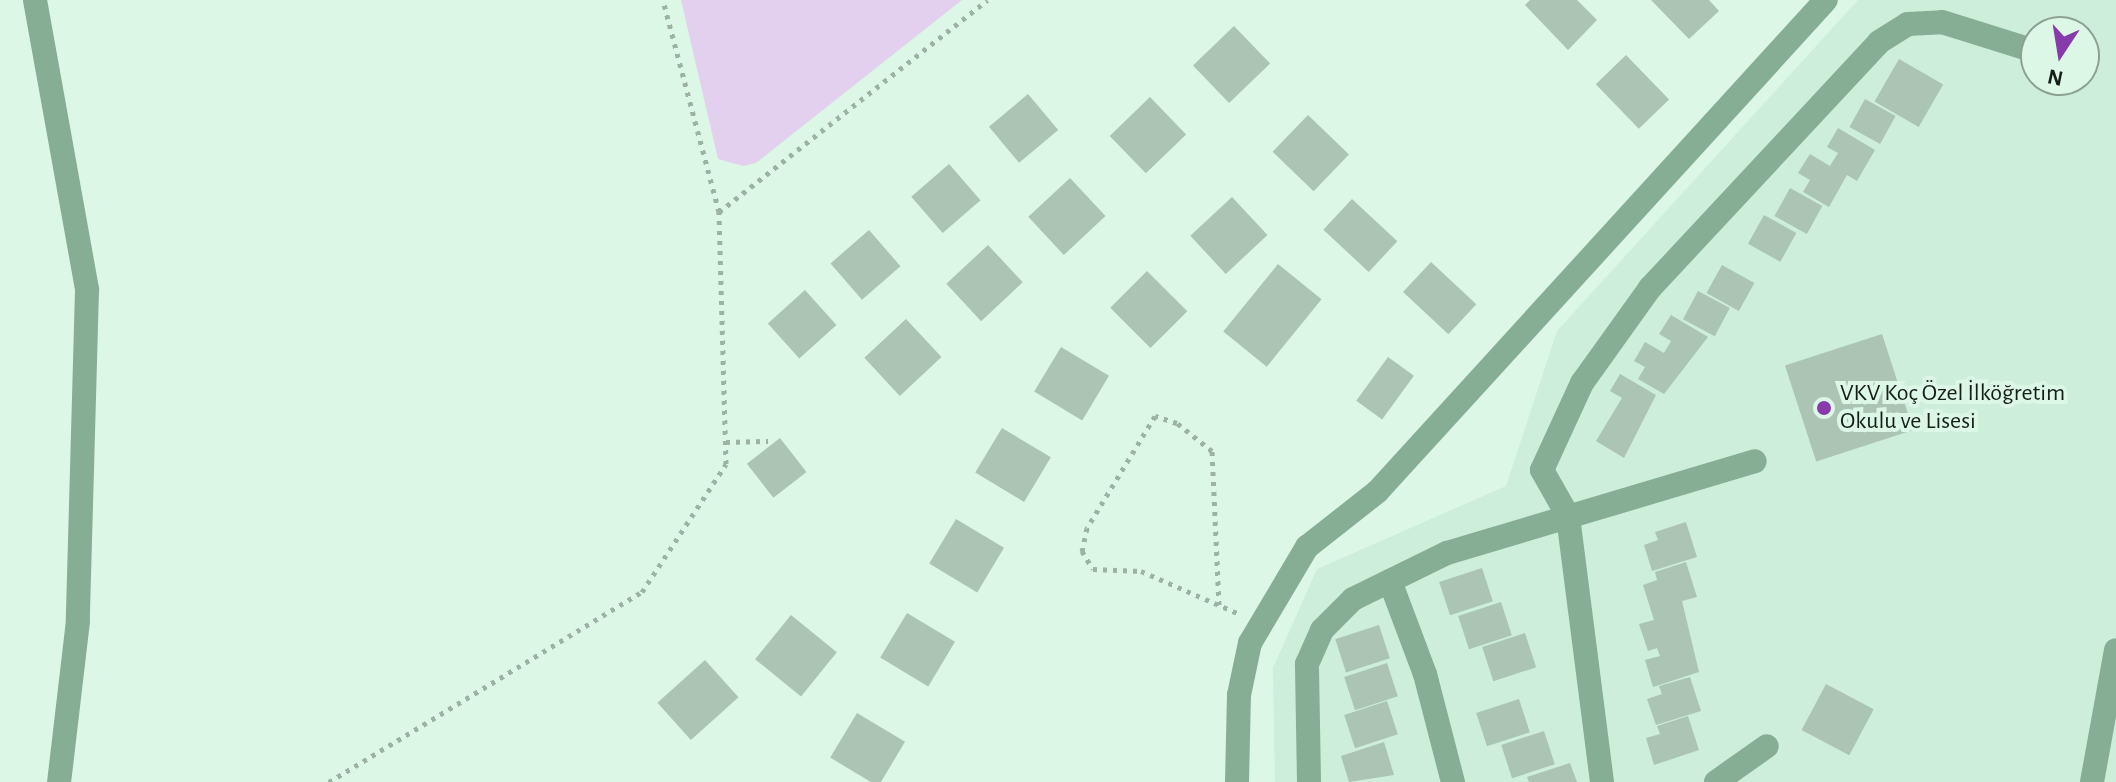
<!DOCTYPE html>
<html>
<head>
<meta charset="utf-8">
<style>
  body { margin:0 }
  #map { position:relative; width:2116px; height:782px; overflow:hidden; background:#ddf7e6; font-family:"Alegreya Sans",sans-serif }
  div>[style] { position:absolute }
  .built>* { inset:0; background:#cdeed8 }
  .green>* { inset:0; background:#e3d0ef }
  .building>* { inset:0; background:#abc4b3; transform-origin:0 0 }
  .path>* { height:5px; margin-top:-2.5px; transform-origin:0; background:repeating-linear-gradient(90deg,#9db1a4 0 4px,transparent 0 10px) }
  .minor>* { height:24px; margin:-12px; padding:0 12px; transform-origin:12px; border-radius:12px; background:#86ae95 }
  .dots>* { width:22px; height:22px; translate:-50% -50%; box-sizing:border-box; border:4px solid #ddf7e6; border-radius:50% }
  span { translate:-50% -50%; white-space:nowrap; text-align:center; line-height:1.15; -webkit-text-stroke:8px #ddf7e6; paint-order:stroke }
  .poi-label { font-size:24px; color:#151e18 }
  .left { translate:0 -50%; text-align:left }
  .north { position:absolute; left:2020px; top:16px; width:80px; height:80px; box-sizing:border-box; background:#ddf7e6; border:2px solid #8da094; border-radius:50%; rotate:192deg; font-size:22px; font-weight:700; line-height:32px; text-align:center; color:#151e18 }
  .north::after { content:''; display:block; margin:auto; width:28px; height:36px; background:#863aab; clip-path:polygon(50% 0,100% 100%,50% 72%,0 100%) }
</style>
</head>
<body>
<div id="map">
  <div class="built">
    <div style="clip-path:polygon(evenodd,1858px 0,2116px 0,2116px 782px,1275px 782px,1273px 668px,1317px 569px,1506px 486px,1557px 331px,1858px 0,2036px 32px,2084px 32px,2084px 80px,2036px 80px,2036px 32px)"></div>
  </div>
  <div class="green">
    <div style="clip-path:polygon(681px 0,962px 0,756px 163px,743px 166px,718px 159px)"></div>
  </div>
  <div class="building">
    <div style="clip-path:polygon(1530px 0,1577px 0,1597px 20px,1568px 50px,1525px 5px)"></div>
    <div style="clip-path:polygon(1651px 0,1709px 0,1719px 11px,1689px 39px)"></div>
    <div style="left:1234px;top:26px;width:52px;height:57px;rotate:46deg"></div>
    <div style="left:1626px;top:55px;width:62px;height:42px;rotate:46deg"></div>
    <div style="left:1899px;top:59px;width:51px;height:49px;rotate:30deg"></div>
    <div style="left:1028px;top:94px;width:47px;height:51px;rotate:50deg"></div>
    <div style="left:1150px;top:97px;width:52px;height:56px;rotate:46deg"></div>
    <div style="left:1865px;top:99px;width:35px;height:32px;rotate:29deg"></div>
    <div style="left:1308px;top:115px;width:57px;height:51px;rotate:44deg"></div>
    <div style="clip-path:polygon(1838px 128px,1875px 150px,1857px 181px,1847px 175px,1829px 207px,1803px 192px,1810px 180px,1798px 173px,1810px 154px,1830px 166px,1838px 153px,1827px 147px)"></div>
    <div style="left:949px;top:164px;width:48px;height:50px;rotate:49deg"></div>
    <div style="left:1070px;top:178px;width:52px;height:57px;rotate:47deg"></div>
    <div style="left:1790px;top:188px;width:37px;height:32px;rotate:29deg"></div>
    <div style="left:1232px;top:197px;width:52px;height:57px;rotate:47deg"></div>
    <div style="left:1352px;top:199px;width:62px;height:42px;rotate:43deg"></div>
    <div style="left:1764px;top:215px;width:37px;height:33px;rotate:29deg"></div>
    <div style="left:869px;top:230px;width:48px;height:51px;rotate:49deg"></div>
    <div style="left:988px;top:245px;width:51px;height:57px;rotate:47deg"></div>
    <div style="left:1431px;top:262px;width:62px;height:41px;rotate:43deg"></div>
    <div style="left:1278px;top:264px;width:56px;height:87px;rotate:39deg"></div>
    <div style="left:1722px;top:265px;width:37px;height:32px;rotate:29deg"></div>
    <div style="left:1147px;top:271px;width:57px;height:52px;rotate:45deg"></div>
    <div style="left:805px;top:290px;width:47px;height:50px;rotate:48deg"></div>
    <div style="left:1698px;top:291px;width:36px;height:32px;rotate:28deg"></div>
    <div style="clip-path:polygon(1671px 315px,1708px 337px,1664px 394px,1638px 379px,1645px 367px,1634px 361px,1645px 342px,1664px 353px,1671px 341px,1659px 334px)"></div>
    <div style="left:906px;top:319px;width:52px;height:57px;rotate:47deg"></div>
    <div style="left:1882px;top:334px;width:101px;height:102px;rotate:72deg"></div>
    <div style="left:1061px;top:347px;width:56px;height:52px;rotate:31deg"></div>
    <div style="left:1388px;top:357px;width:32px;height:54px;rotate:36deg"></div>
    <div style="clip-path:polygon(1620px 374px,1656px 395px,1624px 458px,1596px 441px,1622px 398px,1610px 391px)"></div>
    <div style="left:1002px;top:428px;width:57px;height:52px;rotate:31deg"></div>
    <div style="left:780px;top:438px;width:43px;height:42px;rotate:52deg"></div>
    <div style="left:956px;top:519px;width:56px;height:52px;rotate:31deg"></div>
    <div style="clip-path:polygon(1686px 522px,1697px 557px,1652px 571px,1644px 545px,1658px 540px,1655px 532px)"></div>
    <div style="clip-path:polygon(1686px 562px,1697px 597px,1682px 601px,1699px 672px,1653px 687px,1645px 660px,1660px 656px,1657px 648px,1648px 651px,1639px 624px,1654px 620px,1643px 585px,1657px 580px,1655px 572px)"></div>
    <div style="left:1482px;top:568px;width:35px;height:45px;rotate:72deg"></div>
    <div style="left:1501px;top:602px;width:35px;height:45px;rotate:72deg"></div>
    <div style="left:907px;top:613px;width:56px;height:52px;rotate:31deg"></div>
    <div style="left:791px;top:615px;width:59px;height:57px;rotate:39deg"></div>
    <div style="left:1379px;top:625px;width:35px;height:46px;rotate:72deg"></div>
    <div style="left:1525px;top:633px;width:36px;height:45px;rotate:72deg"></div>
    <div style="left:705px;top:660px;width:50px;height:64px;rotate:48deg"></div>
    <div style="left:1387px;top:663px;width:35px;height:45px;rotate:72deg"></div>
    <div style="clip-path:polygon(1690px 677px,1701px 711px,1656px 725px,1647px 699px,1662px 694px,1659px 686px)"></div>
    <div style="left:1826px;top:684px;width:54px;height:52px;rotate:28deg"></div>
    <div style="left:1519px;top:699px;width:35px;height:45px;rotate:72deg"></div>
    <div style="left:1387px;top:701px;width:35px;height:45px;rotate:72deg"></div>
    <div style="left:857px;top:713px;width:56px;height:52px;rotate:31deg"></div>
    <div style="clip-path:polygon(1688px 716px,1699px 750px,1654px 765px,1646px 738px,1660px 734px,1657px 726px)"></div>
    <div style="left:1544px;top:731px;width:35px;height:45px;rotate:72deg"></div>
    <div style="clip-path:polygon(1384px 742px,1394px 775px,1349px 782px,1341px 756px)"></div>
    <div style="clip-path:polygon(1570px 763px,1577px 782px,1529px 782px,1527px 777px)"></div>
  </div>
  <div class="path">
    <div style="left:719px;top:212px;width:342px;rotate:-38.3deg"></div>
    <div style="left:726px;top:442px;width:42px;rotate:-1.4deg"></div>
    <div style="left:1219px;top:605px;width:154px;rotate:-92.6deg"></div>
    <div style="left:1212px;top:451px;width:45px;rotate:-141.3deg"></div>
    <div style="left:1177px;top:423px;width:23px;rotate:-162deg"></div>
    <div style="left:1155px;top:416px;width:131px;rotate:121.3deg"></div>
    <div style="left:1087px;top:528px;width:24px;rotate:102deg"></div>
    <div style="left:1082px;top:551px;width:21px;rotate:59deg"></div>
    <div style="left:1093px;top:569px;width:48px;rotate:2.4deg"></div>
    <div style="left:1141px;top:571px;width:105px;rotate:23.6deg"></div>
    <div style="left:329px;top:782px;width:366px;rotate:-31.3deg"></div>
    <div style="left:642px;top:592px;width:153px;rotate:-56.7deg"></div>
    <div style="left:726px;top:464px;width:252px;rotate:-91.6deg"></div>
    <div style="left:719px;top:212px;width:219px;rotate:-104.8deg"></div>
  </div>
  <div class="minor">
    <div style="left:35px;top:0;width:295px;rotate:79.8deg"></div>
    <div style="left:87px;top:290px;width:331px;rotate:91.6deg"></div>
    <div style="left:78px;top:621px;width:162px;rotate:96.7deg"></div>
    <div style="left:1390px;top:581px;width:99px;rotate:69.4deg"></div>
    <div style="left:1425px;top:674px;width:112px;rotate:75.5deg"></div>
    <div style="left:1237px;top:782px;width:87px;rotate:-88.7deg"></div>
    <div style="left:1239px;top:695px;width:53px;rotate:-78.1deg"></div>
    <div style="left:1250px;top:643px;width:112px;rotate:-59.3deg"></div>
    <div style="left:1307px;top:547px;width:89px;rotate:-38.2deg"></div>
    <div style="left:1377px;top:492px;width:666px;rotate:-47.62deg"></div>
    <div style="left:1309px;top:782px;width:118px;rotate:-91deg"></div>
    <div style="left:1307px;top:664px;width:37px;rotate:-66deg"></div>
    <div style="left:1322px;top:630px;width:44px;rotate:-45deg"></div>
    <div style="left:1353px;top:599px;width:105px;rotate:-26.1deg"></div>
    <div style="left:1447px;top:553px;width:321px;rotate:-16.6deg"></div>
    <div style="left:1602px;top:782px;width:268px;rotate:-97.3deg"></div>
    <div style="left:1568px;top:516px;width:53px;rotate:-119.5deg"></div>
    <div style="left:1542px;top:470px;width:96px;rotate:-65.3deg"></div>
    <div style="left:1582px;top:383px;width:117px;rotate:-54.4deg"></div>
    <div style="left:1650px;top:288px;width:336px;rotate:-47deg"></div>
    <div style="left:1879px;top:42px;width:34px;rotate:-32deg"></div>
    <div style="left:1908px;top:24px;width:34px;rotate:-3deg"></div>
    <div style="left:1942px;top:22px;width:87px;rotate:17.4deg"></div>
    <div style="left:1716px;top:782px;width:62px;rotate:-35.2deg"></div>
    <div style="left:2092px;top:782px;width:134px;rotate:-79.7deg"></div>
  </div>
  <div class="dots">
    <div style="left:1824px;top:408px;background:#863aab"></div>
  </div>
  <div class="poi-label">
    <span class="left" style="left:1840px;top:408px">VKV Koç Özel İlköğretim<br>Okulu ve Lisesi</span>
  </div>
  <div class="north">N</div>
</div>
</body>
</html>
